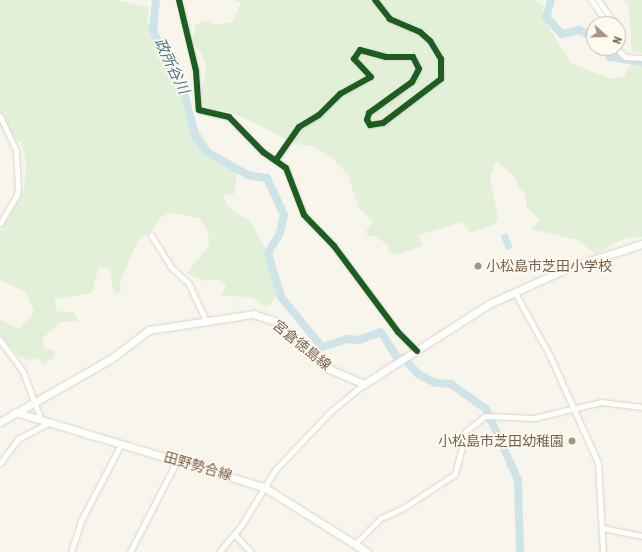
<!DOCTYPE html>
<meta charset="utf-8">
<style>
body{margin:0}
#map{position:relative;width:642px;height:552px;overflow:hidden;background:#f8f5ed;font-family:"Roboto Condensed","Noto Sans JP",sans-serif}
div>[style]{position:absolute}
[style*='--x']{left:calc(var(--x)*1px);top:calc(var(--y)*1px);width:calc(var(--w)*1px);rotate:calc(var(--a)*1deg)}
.green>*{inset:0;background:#e3f0d8}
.water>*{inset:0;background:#cfe4e9;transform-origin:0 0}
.river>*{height:8px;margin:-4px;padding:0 4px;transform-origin:4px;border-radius:4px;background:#cfe4e9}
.roads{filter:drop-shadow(0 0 1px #d7d2cb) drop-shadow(0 0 1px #d7d2cb)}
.minor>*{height:5px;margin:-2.5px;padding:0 2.5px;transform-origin:2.5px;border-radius:2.5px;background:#fefefc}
.secondary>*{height:7px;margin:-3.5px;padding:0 3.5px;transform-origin:3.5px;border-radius:3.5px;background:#fefefc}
.cycleway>*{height:6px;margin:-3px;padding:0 3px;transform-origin:3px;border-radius:3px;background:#1b5e20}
.dots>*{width:11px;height:11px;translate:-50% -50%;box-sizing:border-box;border:2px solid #fffaf0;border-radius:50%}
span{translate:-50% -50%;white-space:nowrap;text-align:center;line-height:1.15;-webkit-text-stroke:3.5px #fffaf0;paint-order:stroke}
.poi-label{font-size:14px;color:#77604c}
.left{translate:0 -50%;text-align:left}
.right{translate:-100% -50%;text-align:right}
.street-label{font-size:14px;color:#77604c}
.water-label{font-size:15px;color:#46788b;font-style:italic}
.north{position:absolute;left:586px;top:16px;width:40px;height:40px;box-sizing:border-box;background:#fffaf0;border:1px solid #c9bcae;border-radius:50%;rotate:110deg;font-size:11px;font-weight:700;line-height:16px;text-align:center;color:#77604c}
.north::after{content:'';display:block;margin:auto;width:14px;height:18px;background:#a49484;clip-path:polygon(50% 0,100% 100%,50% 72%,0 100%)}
</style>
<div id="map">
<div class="green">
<i style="clip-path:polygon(0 0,117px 0,149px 7px,147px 21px,154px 37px,182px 73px,188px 94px,187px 109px,196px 125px,214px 154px,238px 166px,234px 194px,223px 195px,229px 208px,250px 221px,265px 247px,268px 268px,278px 292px,271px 304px,264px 306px,253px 297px,221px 296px,226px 286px,217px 279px,204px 281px,187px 273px,209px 245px,208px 232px,199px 218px,171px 213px,162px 216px,152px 231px,138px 240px,120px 282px,121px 291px,114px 294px,110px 270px,99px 266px,92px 293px,55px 299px,56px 311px,74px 313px,78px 321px,60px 322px,43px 338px,44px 349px,54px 350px,55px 357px,43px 365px,37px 358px,27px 360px,17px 355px,0 335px,0 319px,19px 329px,34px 312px,26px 292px,0 280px,0 232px,24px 188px,26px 162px,21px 143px,0 125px)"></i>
<i style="clip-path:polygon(232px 0,534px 0,543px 5px,544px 20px,571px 63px,611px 79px,624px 76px,630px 66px,642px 64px,642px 237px,625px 238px,596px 254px,577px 240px,531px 229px,540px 220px,527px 208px,525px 193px,519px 188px,515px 177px,496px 161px,490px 178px,498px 218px,495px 224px,470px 233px,462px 222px,419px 235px,423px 246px,395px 255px,388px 252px,389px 246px,375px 236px,368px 237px,366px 231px,373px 221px,359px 209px,348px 175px,330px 156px,313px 146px,294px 144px,255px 123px,227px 111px,211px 110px,204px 105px,201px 94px,206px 67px,201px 52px,192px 42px,196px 25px,205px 20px,214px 25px,232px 22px,241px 3px)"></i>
<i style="clip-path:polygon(621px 0,642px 0,642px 53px,632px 51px,628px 4px)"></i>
</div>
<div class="water">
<i style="left:507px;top:233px;width:16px;height:7px;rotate:68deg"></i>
</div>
<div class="river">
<i style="--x:156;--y:0;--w:29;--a:96"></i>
<i style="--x:153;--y:29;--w:41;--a:68.5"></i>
<i style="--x:168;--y:67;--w:24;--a:54"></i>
<i style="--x:182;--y:86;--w:54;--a:74.9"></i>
<i style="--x:196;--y:138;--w:18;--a:52"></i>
<i style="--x:207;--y:152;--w:47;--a:29.3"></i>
<i style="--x:248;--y:175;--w:19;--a:9"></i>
<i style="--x:267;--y:178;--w:41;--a:65.3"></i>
<i style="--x:284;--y:215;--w:18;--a:103"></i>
<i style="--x:280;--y:233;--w:23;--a:121"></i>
<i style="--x:268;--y:253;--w:46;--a:73.5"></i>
<i style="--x:281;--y:297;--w:65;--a:50.6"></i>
<i style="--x:322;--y:347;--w:26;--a:-18"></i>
<i style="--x:347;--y:339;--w:12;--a:5"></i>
<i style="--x:359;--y:340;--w:23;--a:-20"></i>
<i style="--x:381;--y:332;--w:32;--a:58"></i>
<i style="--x:398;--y:359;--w:4;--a:-14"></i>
<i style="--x:551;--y:0;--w:18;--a:106"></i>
<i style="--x:546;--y:17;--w:23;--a:47"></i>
<i style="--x:562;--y:34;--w:17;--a:-13"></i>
<i style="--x:579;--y:30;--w:17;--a:25"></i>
<i style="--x:605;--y:48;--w:10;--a:61"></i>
<i style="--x:610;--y:57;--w:32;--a:9"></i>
<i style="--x:407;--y:362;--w:16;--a:47"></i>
<i style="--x:418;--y:374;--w:20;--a:27"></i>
<i style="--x:436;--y:383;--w:15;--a:4"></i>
<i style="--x:451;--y:384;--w:43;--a:35.5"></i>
<i style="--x:486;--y:409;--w:78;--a:65.7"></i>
<i style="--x:518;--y:480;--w:72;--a:88.4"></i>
</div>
<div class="roads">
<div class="minor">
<i style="--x:179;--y:0;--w:73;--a:76.5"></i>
<i style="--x:196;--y:71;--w:39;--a:86"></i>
<i style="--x:199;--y:110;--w:31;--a:13"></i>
<i style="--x:229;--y:117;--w:49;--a:45.8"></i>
<i style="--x:263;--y:152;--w:28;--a:35"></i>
<i style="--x:286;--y:168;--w:50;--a:69"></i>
<i style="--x:304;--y:215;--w:43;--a:45.9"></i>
<i style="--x:334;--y:246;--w:107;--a:53.3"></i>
<i style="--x:398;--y:332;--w:27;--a:45"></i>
<i style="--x:591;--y:0;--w:29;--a:55"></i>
<i style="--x:598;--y:0;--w:29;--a:55"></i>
<i style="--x:618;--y:32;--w:12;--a:90"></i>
<i style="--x:616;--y:48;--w:13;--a:45"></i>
<i style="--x:625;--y:57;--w:17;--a:3"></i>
<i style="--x:0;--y:116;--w:38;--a:65"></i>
<i style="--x:16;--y:151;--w:33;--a:87"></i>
<i style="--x:18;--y:184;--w:11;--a:95"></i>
<i style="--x:17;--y:195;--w:33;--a:121"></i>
<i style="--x:276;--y:160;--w:40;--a:-55.1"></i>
<i style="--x:299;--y:127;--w:23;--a:-31"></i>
<i style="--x:319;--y:115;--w:30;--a:-45"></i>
<i style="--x:340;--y:94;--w:35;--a:-29"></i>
<i style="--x:371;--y:77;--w:25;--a:-133"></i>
<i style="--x:354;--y:59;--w:11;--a:-56"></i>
<i style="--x:360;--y:50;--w:27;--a:15"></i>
<i style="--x:386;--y:57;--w:27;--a:0"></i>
<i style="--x:413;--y:57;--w:13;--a:63"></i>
<i style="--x:419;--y:69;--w:15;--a:118"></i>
<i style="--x:412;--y:82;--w:53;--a:144.2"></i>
<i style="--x:369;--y:113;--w:7;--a:106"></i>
<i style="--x:367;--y:120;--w:6;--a:59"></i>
<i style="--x:370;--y:125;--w:13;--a:-9"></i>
<i style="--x:383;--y:123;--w:73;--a:-37.2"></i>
<i style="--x:441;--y:79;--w:20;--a:-90"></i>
<i style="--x:441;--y:59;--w:21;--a:-121"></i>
<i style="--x:430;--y:41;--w:13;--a:-138"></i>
<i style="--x:420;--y:32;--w:33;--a:-157"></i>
<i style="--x:390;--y:19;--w:24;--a:-128"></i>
<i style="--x:151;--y:235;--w:36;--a:58"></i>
<i style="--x:170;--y:266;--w:26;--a:43"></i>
<i style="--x:189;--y:284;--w:41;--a:65.3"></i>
<i style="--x:515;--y:293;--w:72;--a:60.9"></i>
<i style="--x:550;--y:356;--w:117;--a:65.8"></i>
<i style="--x:598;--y:463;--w:89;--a:86.8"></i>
<i style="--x:0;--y:340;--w:39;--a:54"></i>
<i style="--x:23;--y:372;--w:51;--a:69.4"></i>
<i style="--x:0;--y:463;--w:30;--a:-53"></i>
<i style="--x:18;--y:439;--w:34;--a:-28"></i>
<i style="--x:602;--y:528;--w:41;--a:11.3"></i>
<i style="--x:235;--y:535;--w:23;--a:47"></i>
<i style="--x:355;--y:544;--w:37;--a:-45"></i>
<i style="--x:381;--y:518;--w:24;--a:-24"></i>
<i style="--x:403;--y:508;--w:62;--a:-33.2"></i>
<i style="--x:455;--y:474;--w:44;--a:-75.7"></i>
<i style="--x:466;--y:431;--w:24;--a:-38"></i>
<i style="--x:485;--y:416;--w:49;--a:2.3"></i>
<i style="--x:534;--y:418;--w:69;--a:-13.4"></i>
<i style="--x:601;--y:402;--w:41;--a:7"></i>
<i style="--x:71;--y:552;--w:35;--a:-72"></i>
<i style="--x:82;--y:519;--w:85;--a:-62.5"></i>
<i style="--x:130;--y:552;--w:103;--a:-62.9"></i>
<i style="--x:219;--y:552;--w:34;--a:-50"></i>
<i style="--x:241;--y:526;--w:66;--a:-58.7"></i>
<i style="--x:275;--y:470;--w:80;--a:-46.5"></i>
<i style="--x:330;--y:412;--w:44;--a:-39.5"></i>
</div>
<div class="secondary">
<i style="--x:15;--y:412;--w:260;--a:16.8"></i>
<i style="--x:264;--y:487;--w:122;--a:32.3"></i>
<i style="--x:0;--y:422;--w:129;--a:-29.7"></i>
<i style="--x:112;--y:358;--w:46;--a:-37.1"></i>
<i style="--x:149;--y:330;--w:105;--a:-8.7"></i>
<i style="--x:253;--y:314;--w:23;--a:18"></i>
<i style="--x:275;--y:321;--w:72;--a:41.6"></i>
<i style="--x:329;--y:369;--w:38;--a:23"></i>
<i style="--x:364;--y:384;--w:148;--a:-32.6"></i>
<i style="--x:489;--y:304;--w:87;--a:-24.5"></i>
<i style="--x:568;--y:268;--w:78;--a:-18"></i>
</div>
</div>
<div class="cycleway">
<i style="--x:179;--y:0;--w:73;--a:76.5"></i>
<i style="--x:196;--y:71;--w:39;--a:86"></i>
<i style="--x:199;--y:110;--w:31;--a:13"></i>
<i style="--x:229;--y:117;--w:49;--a:45.8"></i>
<i style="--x:263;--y:152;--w:28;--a:35"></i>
<i style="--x:286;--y:168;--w:50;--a:69"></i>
<i style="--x:304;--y:215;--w:43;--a:45.9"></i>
<i style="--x:334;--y:246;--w:107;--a:53.3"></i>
<i style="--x:398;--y:332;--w:27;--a:45"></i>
<i style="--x:276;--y:160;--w:40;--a:-55.1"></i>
<i style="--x:299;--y:127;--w:23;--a:-31"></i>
<i style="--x:319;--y:115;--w:30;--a:-45"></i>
<i style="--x:340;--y:94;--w:35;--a:-29"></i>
<i style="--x:371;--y:77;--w:25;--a:-133"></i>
<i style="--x:354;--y:59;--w:11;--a:-56"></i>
<i style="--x:360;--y:50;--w:27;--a:15"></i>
<i style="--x:386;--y:57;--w:27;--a:0"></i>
<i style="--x:413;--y:57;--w:13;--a:63"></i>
<i style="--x:419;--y:69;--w:15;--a:118"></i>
<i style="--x:412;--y:82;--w:53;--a:144.2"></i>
<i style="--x:369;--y:113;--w:7;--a:106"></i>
<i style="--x:367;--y:120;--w:6;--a:59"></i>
<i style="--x:370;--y:125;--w:13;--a:-9"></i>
<i style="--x:383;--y:123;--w:73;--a:-37.2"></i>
<i style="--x:441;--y:79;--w:20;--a:-90"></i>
<i style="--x:441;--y:59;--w:21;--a:-121"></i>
<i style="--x:430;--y:41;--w:13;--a:-138"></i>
<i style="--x:420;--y:32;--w:33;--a:-157"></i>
<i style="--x:390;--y:19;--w:24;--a:-128"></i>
</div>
<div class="dots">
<i style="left:478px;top:266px;background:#a49484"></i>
<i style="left:572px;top:441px;background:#a49484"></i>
</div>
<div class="poi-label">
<span class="left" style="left:486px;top:266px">小松島市芝田小学校</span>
<span class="right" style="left:564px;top:441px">小松島市芝田幼稚園</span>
</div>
<div class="street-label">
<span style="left:302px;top:345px;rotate:39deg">宮倉徳島線</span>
<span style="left:198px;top:466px;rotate:16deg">田野勢合線</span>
</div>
<div class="water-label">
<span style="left:171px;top:66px;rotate:64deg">政所谷川</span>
</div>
<div class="north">N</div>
</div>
